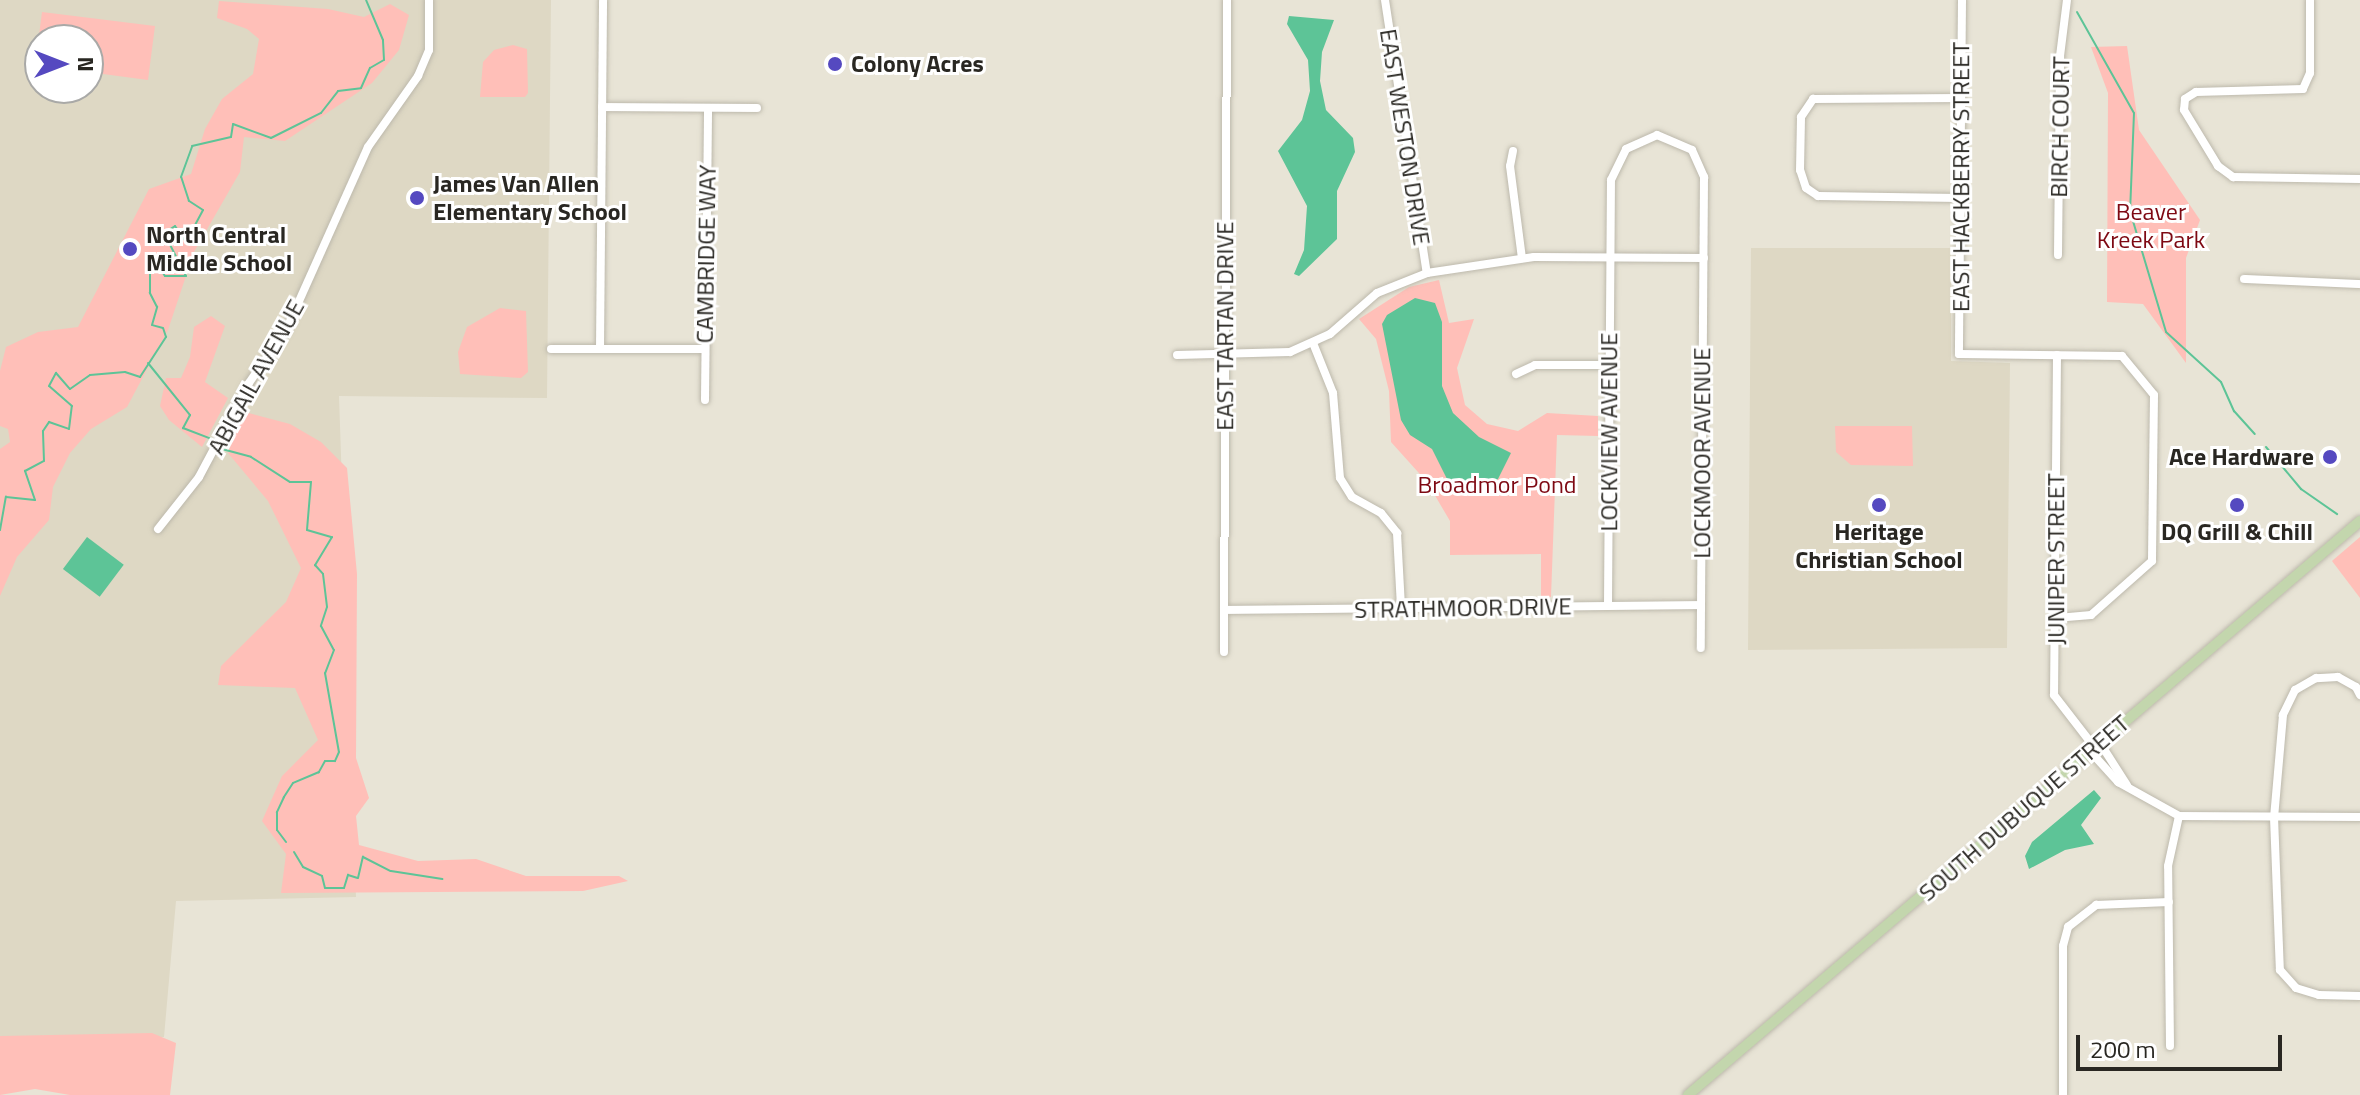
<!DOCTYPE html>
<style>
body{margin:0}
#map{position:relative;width:2360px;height:1095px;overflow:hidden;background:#e8e4d6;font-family:"Titillium Web",sans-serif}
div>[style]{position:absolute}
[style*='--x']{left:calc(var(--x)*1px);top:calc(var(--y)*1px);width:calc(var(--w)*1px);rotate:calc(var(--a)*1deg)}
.built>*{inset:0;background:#ded8c4}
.green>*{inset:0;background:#ffbfb8}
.water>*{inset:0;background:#5dc497;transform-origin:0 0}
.stream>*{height:2px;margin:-1px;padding:0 1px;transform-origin:1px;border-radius:1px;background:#5dc497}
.roads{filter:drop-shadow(0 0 2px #bdb9ac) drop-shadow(0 0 2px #bdb9ac)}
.minor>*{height:8px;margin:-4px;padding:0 4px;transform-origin:4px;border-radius:4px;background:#fff}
.major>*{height:10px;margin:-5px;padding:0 5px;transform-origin:5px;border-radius:5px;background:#c3d6ad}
.dots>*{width:22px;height:22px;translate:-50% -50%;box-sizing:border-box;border:4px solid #fff;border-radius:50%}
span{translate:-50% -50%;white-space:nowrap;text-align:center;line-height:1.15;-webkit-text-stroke:6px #fff;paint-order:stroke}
.poi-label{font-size:24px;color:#292722;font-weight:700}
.left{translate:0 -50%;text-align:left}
.right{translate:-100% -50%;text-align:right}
.street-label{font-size:24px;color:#292722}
.park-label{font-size:24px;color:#7e0913}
.north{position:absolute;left:24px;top:24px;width:80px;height:80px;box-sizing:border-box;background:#fff;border:2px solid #a9a9a7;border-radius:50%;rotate:90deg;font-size:22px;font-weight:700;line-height:32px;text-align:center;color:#292722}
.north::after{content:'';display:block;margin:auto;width:28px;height:36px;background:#5549c0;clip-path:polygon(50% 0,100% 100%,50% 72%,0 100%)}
.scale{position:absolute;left:2076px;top:1035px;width:206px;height:36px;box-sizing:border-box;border:4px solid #292722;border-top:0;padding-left:10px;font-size:24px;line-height:28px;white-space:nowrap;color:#292722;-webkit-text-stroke:6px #fff;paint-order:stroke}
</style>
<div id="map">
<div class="built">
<i style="clip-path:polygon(evenodd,0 0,551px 0,547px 398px,339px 396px,356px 897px,176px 901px,164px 1037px,0 1041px,0 0,40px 40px,88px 40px,88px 88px,40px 88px,40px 40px)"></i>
<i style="clip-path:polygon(1751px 248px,1951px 248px,1951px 361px,2010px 363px,2007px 648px,1748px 650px)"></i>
</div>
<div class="green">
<i style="clip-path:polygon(219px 1px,328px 9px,364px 17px,390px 4px,409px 15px,399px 50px,372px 83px,285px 141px,244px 137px,240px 172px,194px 252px,168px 330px,127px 407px,91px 429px,70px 453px,53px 487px,49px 520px,17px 557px,0 596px,0 449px,10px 442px,8px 429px,0 426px,0 371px,6px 347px,38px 332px,78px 327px,149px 189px,191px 174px,205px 129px,222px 99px,253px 74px,259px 39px,247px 29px,217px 18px)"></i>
<i style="clip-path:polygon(42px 12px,155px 26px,148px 80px,88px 72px,88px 40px,40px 40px,40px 66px,35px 66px)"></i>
<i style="clip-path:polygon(513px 45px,527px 49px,528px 93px,525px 97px,480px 97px,483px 62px,494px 50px)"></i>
<i style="clip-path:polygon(2127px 46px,2139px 130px,2200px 220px,2186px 258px,2186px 363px,2143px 304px,2107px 302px,2108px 93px,2091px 47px)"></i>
<i style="clip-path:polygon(1439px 280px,1449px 323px,1474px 319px,1457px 368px,1465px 405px,1487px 424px,1518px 431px,1547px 413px,1598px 416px,1598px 436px,1557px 435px,1551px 597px,1541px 598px,1541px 554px,1450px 555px,1450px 521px,1427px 482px,1391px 442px,1389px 391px,1376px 339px,1359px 319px,1409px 287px)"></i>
<i style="clip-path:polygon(500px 308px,526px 311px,528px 372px,521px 378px,460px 374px,458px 352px,467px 327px)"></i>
<i style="clip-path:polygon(211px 316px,225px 326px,205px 382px,228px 398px,202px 447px,169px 420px,160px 406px,166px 378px,181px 378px,190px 357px,194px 327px)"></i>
<i style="clip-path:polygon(241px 411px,290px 424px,321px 442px,347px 468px,357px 574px,356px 758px,369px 798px,356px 816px,359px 845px,418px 861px,476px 859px,526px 876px,619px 876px,628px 881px,583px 891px,281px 893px,286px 854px,262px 821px,282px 776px,318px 740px,295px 688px,218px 685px,221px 666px,286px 602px,301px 568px,268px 501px,228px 453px)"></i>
<i style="clip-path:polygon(1835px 426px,1912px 426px,1913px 466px,1851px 465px,1836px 452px)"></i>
<i style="clip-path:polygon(2360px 537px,2360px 598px,2332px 561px)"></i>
<i style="clip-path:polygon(152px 1033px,176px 1043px,170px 1095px,70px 1095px,35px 1089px,0 1095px,0 1036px)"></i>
</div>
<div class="water">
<i style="clip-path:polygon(1289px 16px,1334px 20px,1322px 52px,1320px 81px,1326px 110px,1353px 138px,1355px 152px,1337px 191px,1337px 239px,1299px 276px,1294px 274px,1304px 250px,1307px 206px,1278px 151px,1302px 120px,1310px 91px,1308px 60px,1287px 24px)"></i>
<i style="clip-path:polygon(1415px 298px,1435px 303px,1442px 322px,1442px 386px,1453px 413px,1479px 437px,1511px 453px,1498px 479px,1479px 491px,1454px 493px,1432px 449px,1410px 435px,1401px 420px,1382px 324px,1387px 315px)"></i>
<i style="left:87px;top:537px;width:46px;height:40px;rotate:37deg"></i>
<i style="clip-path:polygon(2094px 790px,2101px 798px,2081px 825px,2094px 844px,2065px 850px,2029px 869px,2025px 856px,2032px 842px)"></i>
</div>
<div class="stream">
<i style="--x:2077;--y:12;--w:116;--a:60.6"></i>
<i style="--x:2134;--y:113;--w:98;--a:92.3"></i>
<i style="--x:2130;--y:211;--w:126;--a:73.4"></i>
<i style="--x:2166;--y:332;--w:74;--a:42.3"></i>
<i style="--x:2221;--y:382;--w:32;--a:66"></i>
<i style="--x:2234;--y:411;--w:31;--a:48"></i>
<i style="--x:148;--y:363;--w:67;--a:51.1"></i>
<i style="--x:190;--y:415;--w:15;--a:118"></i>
<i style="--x:183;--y:428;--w:31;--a:21"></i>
<i style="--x:2266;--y:447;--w:55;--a:50.2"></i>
<i style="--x:2301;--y:489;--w:44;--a:34.8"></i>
<i style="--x:222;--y:449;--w:30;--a:15"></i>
<i style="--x:251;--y:457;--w:46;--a:32.7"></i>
<i style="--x:290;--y:482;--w:21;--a:0"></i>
<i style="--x:311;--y:482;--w:48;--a:94.8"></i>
<i style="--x:307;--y:530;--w:26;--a:16"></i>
<i style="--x:332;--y:537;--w:33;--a:121"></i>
<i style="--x:315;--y:565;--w:12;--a:48"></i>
<i style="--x:323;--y:574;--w:33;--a:83"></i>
<i style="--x:327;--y:607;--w:20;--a:108"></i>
<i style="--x:321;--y:626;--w:27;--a:62"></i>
<i style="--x:334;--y:650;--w:25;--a:111"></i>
<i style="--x:325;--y:673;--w:80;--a:80"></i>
<i style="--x:339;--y:752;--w:10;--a:114"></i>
<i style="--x:335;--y:761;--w:10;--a:180"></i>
<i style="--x:325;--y:761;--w:13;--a:119"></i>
<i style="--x:319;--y:772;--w:28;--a:157"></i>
<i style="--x:293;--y:783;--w:17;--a:123"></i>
<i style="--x:284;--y:797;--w:17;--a:115"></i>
<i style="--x:277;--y:812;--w:18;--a:90"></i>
<i style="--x:277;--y:830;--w:15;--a:53"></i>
<i style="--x:0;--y:530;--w:34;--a:-80"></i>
<i style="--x:6;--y:497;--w:29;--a:6"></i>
<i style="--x:35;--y:500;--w:31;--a:-109"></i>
<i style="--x:25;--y:471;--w:21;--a:-28"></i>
<i style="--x:44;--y:461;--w:30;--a:-92"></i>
<i style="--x:43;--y:431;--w:11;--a:-56"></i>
<i style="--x:49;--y:422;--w:21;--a:19"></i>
<i style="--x:69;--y:429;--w:23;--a:-83"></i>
<i style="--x:72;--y:406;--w:30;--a:-139"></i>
<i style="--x:49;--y:386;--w:15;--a:-62"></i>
<i style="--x:56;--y:373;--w:21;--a:49"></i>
<i style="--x:70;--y:389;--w:24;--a:-35"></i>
<i style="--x:90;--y:375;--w:35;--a:-5"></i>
<i style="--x:125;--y:372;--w:16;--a:18"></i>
<i style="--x:140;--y:377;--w:48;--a:-57"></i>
<i style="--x:166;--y:337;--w:9;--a:-108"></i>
<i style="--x:163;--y:328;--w:11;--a:-165"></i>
<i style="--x:152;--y:325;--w:19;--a:-74"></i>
<i style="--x:157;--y:307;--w:16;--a:-117"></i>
<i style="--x:150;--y:293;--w:27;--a:-90"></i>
<i style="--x:150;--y:266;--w:8;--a:-7"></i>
<i style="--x:158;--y:265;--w:13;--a:58"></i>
<i style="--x:165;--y:276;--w:21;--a:0"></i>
<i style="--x:186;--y:276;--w:48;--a:-117.1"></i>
<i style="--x:164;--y:233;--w:13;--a:-32"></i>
<i style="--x:175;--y:226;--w:19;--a:55"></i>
<i style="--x:186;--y:242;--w:36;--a:-62"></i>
<i style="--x:203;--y:210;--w:17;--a:-147"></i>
<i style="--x:189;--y:201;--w:25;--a:-108"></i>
<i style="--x:181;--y:177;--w:33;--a:-70"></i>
<i style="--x:192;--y:146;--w:40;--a:-13"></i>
<i style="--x:231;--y:137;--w:13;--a:-81"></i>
<i style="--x:233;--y:124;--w:40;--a:20.2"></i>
<i style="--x:271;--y:138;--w:56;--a:-26.6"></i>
<i style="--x:321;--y:113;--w:28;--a:-52"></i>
<i style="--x:338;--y:91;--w:23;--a:-7"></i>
<i style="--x:361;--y:88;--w:22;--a:-66"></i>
<i style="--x:370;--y:68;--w:16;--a:-30"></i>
<i style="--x:384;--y:60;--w:20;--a:-93"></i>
<i style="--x:383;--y:40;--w:43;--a:-113"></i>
<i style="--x:294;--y:852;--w:17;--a:59"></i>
<i style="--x:303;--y:867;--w:21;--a:25"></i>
<i style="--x:322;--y:876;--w:12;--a:76"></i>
<i style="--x:325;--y:888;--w:19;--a:0"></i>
<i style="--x:344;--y:888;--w:14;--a:-73"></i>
<i style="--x:348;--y:875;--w:10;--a:17"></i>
<i style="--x:358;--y:878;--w:22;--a:-77"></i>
<i style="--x:363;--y:857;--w:31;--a:27"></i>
<i style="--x:391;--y:871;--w:52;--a:8.9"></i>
</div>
<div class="roads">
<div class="minor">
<i style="--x:1385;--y:0;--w:276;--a:81.3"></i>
<i style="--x:1962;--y:0;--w:354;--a:90.5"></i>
<i style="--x:1959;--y:354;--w:163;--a:0.7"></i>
<i style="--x:2122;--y:356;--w:50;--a:50.6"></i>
<i style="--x:2154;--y:395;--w:166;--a:90.7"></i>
<i style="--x:2152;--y:561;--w:81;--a:138.5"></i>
<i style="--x:2091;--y:615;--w:36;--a:175"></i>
<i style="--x:2310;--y:0;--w:73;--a:90"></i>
<i style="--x:2310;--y:73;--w:17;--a:114"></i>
<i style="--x:2303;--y:89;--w:107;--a:178.4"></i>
<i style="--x:2196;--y:92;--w:13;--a:148"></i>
<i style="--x:2185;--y:99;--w:11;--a:95"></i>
<i style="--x:2184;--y:110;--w:66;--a:58.7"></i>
<i style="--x:2218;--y:166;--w:19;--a:36"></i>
<i style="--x:2233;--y:177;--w:127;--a:0.9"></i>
<i style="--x:602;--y:107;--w:155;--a:0.4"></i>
<i style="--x:1513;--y:151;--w:15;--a:101"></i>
<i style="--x:1510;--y:166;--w:93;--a:82.6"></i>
<i style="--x:1960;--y:198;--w:142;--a:-179.2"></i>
<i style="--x:1818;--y:196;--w:14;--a:-146"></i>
<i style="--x:1806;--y:188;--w:19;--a:-108"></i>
<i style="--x:1800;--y:170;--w:53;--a:-88.9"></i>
<i style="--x:1801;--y:117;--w:22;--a:-56"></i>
<i style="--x:1813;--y:99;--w:148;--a:-0.4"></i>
<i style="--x:2058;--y:255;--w:199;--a:-89.4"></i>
<i style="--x:2060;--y:56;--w:56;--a:-82.9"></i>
<i style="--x:2244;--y:279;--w:116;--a:2.5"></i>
<i style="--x:1313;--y:343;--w:54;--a:68.2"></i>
<i style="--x:1333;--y:393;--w:85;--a:85.3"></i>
<i style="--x:1340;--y:478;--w:22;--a:58"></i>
<i style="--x:1352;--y:497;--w:33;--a:29"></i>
<i style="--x:1381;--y:513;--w:26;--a:51"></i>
<i style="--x:1397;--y:533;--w:75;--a:86.9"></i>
<i style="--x:551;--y:349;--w:154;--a:0"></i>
<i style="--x:600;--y:349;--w:349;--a:-89.5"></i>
<i style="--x:1177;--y:355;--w:113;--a:-1.5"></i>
<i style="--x:1290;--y:352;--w:44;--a:-24.2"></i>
<i style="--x:1330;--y:334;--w:62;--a:-41.1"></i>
<i style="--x:1377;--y:293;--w:54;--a:-21.8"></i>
<i style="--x:1427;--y:273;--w:108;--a:-8.5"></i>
<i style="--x:1534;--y:257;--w:170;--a:0.3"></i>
<i style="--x:2057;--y:355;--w:340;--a:90.5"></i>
<i style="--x:2054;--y:695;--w:67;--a:52.3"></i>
<i style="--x:1516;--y:374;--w:21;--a:-25"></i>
<i style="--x:1535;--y:365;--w:74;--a:0"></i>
<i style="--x:705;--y:400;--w:292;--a:-89.4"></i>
<i style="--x:158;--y:529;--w:66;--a:-51.7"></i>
<i style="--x:199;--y:477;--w:106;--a:-62"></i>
<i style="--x:249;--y:383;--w:67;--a:-55.4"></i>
<i style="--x:287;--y:328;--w:198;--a:-65.9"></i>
<i style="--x:368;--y:147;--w:87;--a:-54.8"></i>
<i style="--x:418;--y:76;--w:28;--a:-67"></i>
<i style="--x:429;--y:50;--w:50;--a:-90"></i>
<i style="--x:1608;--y:606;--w:426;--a:-89.6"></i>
<i style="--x:1611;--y:180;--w:34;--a:-64"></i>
<i style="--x:1626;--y:149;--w:34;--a:-24"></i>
<i style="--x:1657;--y:135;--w:38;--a:23"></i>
<i style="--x:1692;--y:150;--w:30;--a:66"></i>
<i style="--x:1704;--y:177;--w:471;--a:90.4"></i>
<i style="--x:1224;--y:610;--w:477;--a:-0.6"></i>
<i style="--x:1224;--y:652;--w:652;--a:-89.74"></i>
<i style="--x:2360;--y:695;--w:9;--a:-117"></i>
<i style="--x:2356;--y:687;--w:21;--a:-151"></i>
<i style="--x:2338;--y:677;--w:22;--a:177"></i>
<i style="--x:2316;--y:678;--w:24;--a:150"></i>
<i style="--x:2295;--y:690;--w:28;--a:116"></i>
<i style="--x:2283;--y:715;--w:102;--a:95"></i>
<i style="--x:2274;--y:817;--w:153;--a:87.8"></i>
<i style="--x:2280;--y:970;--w:24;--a:48"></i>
<i style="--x:2296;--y:988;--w:24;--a:17"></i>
<i style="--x:2319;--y:995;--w:41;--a:1.4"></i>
<i style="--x:2100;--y:743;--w:50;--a:57.3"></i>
<i style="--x:2090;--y:751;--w:42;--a:47.9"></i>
<i style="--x:2118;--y:782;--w:70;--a:29.1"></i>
<i style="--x:2179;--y:816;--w:181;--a:0.3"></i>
<i style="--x:2170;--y:1046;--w:180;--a:-90.6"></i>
<i style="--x:2168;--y:866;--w:51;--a:-77.6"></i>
<i style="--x:2063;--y:1095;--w:149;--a:-90"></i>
<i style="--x:2063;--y:946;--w:20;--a:-75"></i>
<i style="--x:2068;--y:927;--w:36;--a:-38"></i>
<i style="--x:2096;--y:905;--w:73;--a:-2.4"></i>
</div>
<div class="major">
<i style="--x:1688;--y:1095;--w:884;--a:-40.5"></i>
</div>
</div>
<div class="dots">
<i style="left:835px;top:64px;background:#5549c0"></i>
<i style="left:417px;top:198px;background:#5549c0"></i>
<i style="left:130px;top:249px;background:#5549c0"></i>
<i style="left:2330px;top:457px;background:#5549c0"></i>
<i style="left:1879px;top:505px;background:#5549c0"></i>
<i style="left:2237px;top:505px;background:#5549c0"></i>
</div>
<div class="poi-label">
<span class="left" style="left:851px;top:64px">Colony Acres</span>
<span class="left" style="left:433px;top:198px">James Van Allen<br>Elementary School</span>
<span class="left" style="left:146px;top:249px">North Central<br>Middle School</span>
<span class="right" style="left:2314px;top:457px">Ace Hardware</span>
<span style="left:1879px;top:546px">Heritage<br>Christian School</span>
<span style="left:2237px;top:532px">DQ Grill &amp; Chill</span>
</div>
<div class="street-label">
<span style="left:2060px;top:127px;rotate:-89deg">BIRCH COURT</span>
<span style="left:1405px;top:137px;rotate:81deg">EAST WESTON DRIVE</span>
<span style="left:1961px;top:177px;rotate:-90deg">EAST HACKBERRY STREET</span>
<span style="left:706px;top:254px;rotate:-89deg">CAMBRIDGE WAY</span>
<span style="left:1225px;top:326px;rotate:-90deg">EAST TARTAN DRIVE</span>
<span style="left:256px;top:377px;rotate:-61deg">ABIGAIL AVENUE</span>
<span style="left:1609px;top:432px;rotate:-90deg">LOCKVIEW AVENUE</span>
<span style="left:1702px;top:453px;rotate:-90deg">LOCKMOOR AVENUE</span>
<span style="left:2056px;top:559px;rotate:-90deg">JUNIPER STREET</span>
<span style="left:1463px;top:608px;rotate:-1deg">STRATHMOOR DRIVE</span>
<span style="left:2024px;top:808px;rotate:-41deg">SOUTH DUBUQUE STREET</span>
</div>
<div class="park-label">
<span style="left:2151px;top:226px">Beaver<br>Kreek Park</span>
<span style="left:1497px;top:485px">Broadmor Pond</span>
</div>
<div class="north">N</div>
<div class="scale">200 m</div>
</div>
